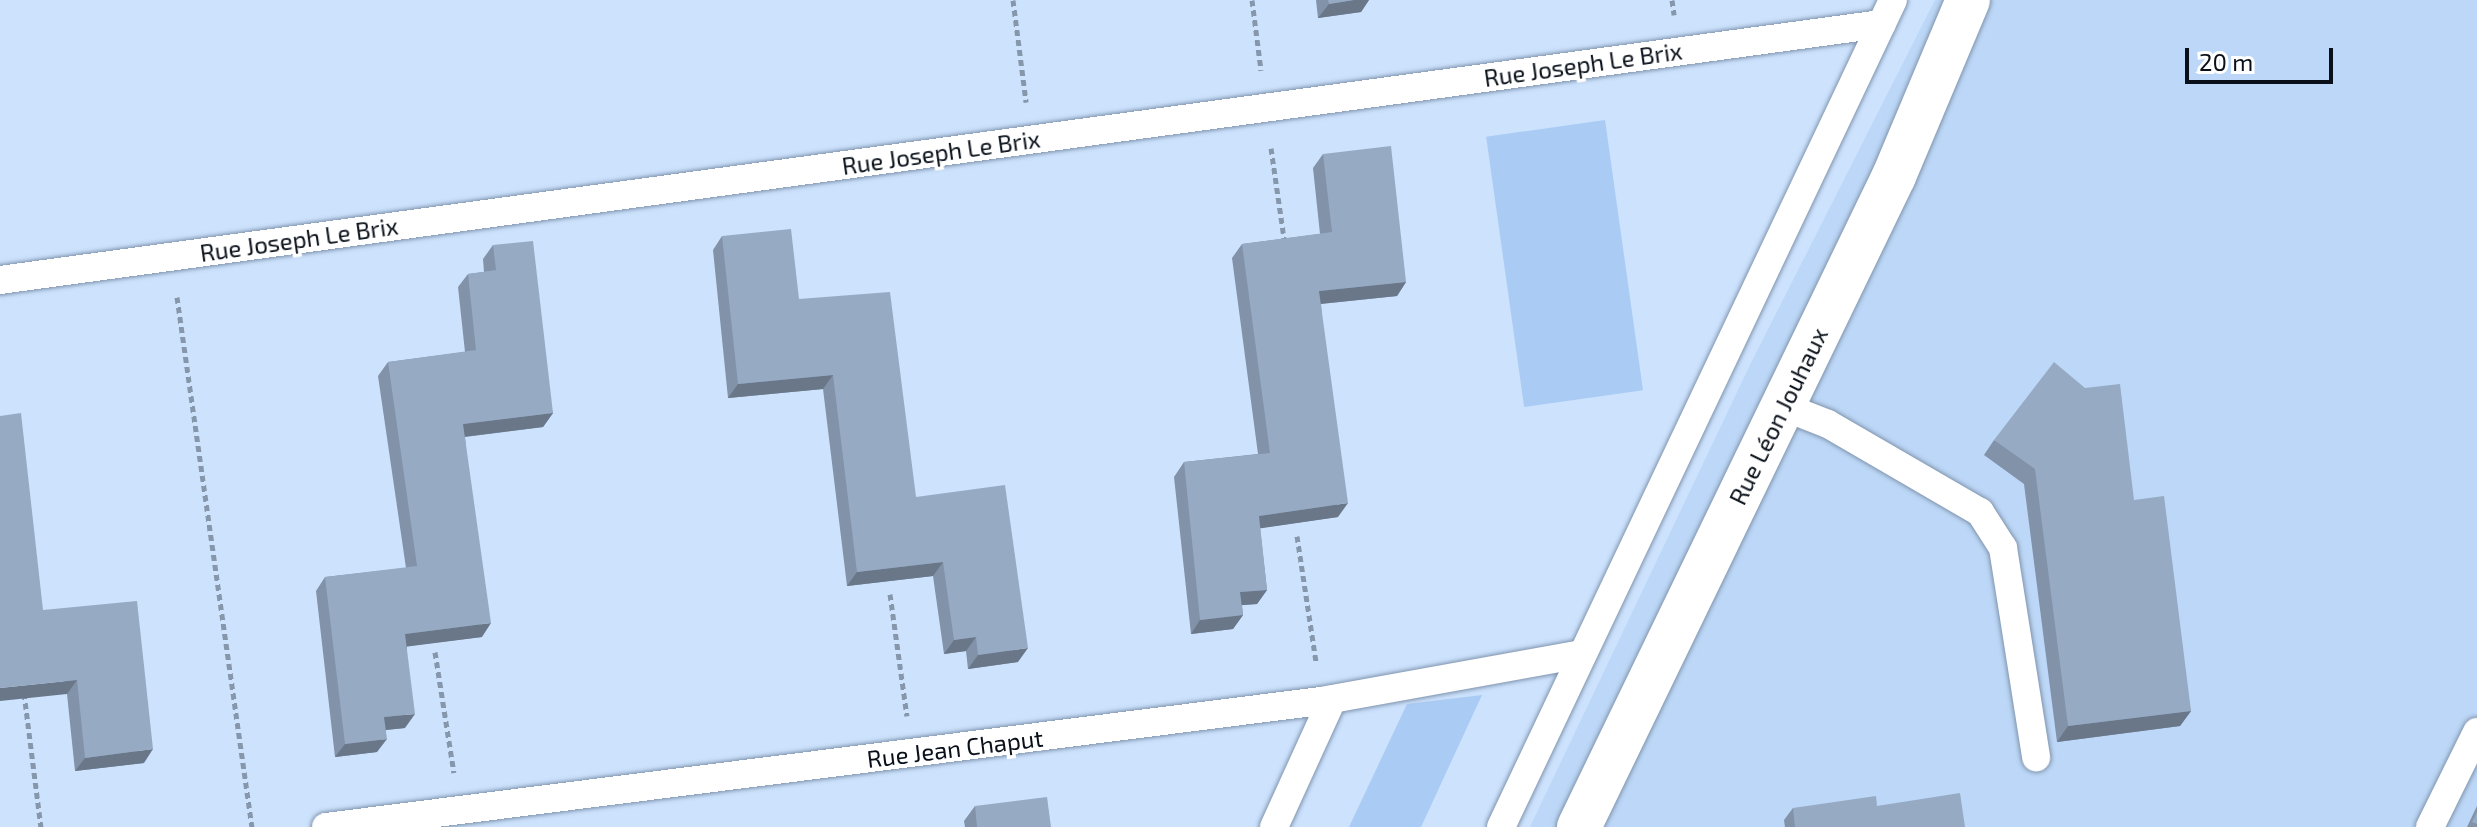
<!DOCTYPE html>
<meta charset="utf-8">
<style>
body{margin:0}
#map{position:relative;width:2477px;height:827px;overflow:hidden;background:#cce2fd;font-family:"Exo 2",sans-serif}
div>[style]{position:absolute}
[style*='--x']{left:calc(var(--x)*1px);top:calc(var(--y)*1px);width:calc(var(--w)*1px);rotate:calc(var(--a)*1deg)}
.built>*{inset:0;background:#bcd7f7}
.green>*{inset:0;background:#aacbf4;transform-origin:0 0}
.path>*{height:5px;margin-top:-2.5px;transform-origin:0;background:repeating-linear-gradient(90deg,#8697ac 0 6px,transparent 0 10px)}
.roads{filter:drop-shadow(0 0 2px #8094ad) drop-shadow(0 0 2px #8094ad)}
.lane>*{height:28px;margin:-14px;padding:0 14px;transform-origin:14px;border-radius:14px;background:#fff}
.secondary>*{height:44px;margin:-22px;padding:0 22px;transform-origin:22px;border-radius:22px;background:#fff}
.wall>*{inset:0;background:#8192a9}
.shaded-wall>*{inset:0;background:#697789}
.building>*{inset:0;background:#96aac4}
span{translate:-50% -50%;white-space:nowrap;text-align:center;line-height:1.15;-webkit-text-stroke:7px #fff;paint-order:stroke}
.street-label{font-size:24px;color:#091019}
.scale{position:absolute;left:2185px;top:48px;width:148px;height:36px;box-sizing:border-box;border:4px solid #091019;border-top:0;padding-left:10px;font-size:24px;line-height:28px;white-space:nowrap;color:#091019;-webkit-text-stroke:6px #fff;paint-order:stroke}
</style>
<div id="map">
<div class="built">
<i style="clip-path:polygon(1935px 0,2477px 0,2477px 827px,1530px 827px,1751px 363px)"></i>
</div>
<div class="green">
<i style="left:1605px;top:120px;width:273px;height:120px;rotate:82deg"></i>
<i style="clip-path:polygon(1482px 695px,1421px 827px,1349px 827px,1407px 704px)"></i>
</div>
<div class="path">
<i style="--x:1013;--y:0;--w:103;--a:82.7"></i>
<i style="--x:1252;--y:0;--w:71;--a:82.7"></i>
<i style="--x:1672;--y:0;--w:15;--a:82"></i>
<i style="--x:1271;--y:148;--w:98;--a:81.8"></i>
<i style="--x:177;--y:297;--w:535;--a:81.95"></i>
<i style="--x:1297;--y:536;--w:127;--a:81.4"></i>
<i style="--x:890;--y:594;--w:123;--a:82.1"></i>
<i style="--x:435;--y:652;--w:122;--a:81.1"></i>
<i style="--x:24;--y:693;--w:135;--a:82.8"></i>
</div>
<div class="roads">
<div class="lane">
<i style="--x:0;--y:280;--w:1899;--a:-7.75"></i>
<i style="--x:1782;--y:406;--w:49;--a:21.4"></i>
<i style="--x:1828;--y:424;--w:176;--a:30.1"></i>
<i style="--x:1980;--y:512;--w:43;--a:57.4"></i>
<i style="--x:2003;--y:548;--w:212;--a:81"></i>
<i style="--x:326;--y:827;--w:1003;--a:-7.22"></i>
<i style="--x:1321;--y:701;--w:265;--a:-10.2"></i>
<i style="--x:1274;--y:827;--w:140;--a:-65.5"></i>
<i style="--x:1501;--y:827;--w:915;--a:-64.64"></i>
<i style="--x:2430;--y:827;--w:106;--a:-63.7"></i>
</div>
<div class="secondary">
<i style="--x:1579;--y:827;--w:723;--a:-64.18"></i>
<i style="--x:1894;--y:176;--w:191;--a:-67.2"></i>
</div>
</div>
<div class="wall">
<i style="clip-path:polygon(1316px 0,1369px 0,1361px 12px,1318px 18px)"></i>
<i style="clip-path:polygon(1323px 154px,1406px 282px,1397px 296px,1321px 304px,1338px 517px,1260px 528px,1267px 590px,1257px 604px,1242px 605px,1243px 615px,1233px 629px,1191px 634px,1174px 477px,1184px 462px,1258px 454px,1232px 258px,1242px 244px,1320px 234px,1313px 168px)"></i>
<i style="clip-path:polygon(722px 236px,799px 299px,916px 497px,1018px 662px,968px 669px,966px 651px,944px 654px,933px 576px,847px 586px,823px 389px,728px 398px,713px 250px)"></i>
<i style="clip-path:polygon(493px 245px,553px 413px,543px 427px,465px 437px,482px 637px,407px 646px,405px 728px,386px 730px,377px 752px,335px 757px,316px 591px,325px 577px,406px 568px,378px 376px,388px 362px,465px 352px,458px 287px,468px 274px,484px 272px,483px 259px)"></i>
<i style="clip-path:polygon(1994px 440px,2134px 500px,2191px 711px,2180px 726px,2057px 742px,2024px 484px,1984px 455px)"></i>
<i style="clip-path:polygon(43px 610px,144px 763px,75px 771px,67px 694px)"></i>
<i style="clip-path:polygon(975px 806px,1051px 827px,965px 827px,964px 821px)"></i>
<i style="clip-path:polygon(1877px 806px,1965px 827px,1785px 827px,1784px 820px,1793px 808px)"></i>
<i style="clip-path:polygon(2477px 806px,2477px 827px,2467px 827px)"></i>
</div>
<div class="shaded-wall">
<i style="clip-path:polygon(1354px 0,1369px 0,1361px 12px,1318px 18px,1329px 4px)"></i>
<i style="clip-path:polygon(1406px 282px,1397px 296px,1309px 305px,1319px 291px)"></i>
<i style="clip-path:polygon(833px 375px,823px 389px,728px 398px,738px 384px)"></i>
<i style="clip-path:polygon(553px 413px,543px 427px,454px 438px,463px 424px)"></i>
<i style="clip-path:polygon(1348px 503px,1338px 517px,1249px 530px,1259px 516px)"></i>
<i style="clip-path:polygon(943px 562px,933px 576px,847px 586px,857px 572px)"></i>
<i style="clip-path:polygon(1267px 590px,1257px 604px,1231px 606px,1240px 592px)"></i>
<i style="clip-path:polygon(1243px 615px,1233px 629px,1191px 634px,1200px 620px)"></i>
<i style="clip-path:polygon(491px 623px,482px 637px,396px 648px,405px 634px)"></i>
<i style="clip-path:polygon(976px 637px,966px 651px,944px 654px,954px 640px)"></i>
<i style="clip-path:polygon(1028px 648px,1018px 662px,968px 669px,978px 655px)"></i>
<i style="clip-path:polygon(77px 680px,67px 694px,0 701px,0 688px)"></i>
<i style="clip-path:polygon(2191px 711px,2180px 726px,2057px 742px,2068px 726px)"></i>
<i style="clip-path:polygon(415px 714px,405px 728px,375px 731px,384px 717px)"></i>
<i style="clip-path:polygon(387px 739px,377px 752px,335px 757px,345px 744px)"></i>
<i style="clip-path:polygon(153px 749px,144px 763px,75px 771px,85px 758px)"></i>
</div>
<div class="building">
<i style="clip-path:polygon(1328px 0,1354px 0,1329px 4px)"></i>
<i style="clip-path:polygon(1391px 146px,1406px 282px,1319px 291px,1348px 503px,1259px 516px,1267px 590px,1240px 592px,1243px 615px,1200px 620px,1184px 462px,1270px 453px,1242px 244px,1332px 232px,1323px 154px)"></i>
<i style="clip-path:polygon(791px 229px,799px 299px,890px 292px,916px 497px,1005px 485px,1028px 648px,978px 655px,976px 637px,954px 640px,943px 562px,857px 572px,833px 375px,738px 384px,722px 236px)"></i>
<i style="clip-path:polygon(533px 241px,553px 413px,463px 424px,491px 623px,405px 634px,415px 714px,384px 717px,387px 739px,345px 744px,325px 577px,417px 566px,388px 362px,476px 350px,468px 274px,496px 270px,493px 245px)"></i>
<i style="clip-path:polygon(2054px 362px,2085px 388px,2120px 384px,2134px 500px,2164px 496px,2191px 711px,2068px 726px,2035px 469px,1994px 440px)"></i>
<i style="clip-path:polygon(21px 413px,43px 610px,137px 601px,153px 749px,85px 758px,77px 680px,0 688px,0 416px)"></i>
<i style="clip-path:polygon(1960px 793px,1965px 827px,1795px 827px,1793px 808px,1876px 796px,1877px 806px)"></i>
<i style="clip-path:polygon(1047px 797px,1051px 827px,977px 827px,975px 806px)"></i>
<i style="clip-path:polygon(2477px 812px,2477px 824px,2472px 822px)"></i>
</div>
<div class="street-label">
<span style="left:1583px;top:64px;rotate:-8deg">Rue Joseph Le Brix</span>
<span style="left:941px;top:152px;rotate:-8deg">Rue Joseph Le Brix</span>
<span style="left:299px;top:239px;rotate:-8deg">Rue Joseph Le Brix</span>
<span style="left:1778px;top:416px;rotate:-64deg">Rue Léon Jouhaux</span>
<span style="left:955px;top:748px;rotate:-7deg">Rue Jean Chaput</span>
</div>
<div class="scale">20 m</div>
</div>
